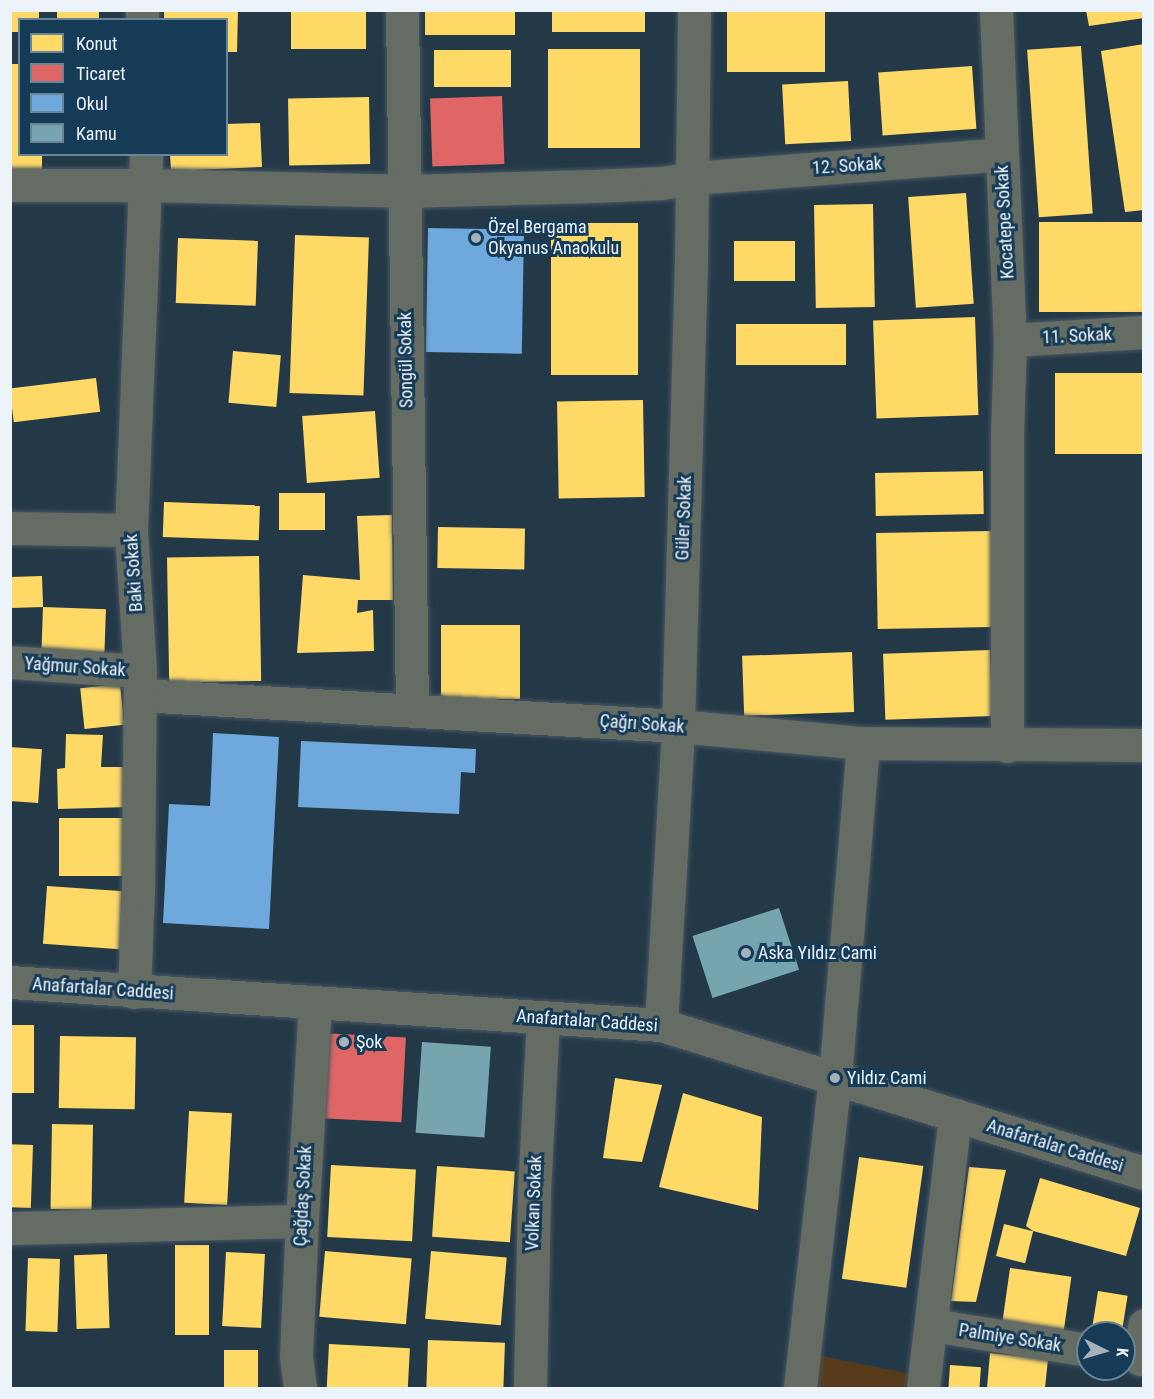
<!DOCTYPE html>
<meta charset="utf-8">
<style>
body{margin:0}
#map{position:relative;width:1154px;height:1399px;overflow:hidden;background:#243948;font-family:"Roboto Condensed",sans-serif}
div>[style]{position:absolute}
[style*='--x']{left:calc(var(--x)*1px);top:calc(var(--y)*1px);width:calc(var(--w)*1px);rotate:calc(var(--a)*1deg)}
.green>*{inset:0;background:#573b1b}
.homes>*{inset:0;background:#ffd966;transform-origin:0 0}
.shops>*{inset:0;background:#e06666;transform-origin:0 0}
.schools>*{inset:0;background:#6fa8dc;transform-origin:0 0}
.public>*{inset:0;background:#76a5af;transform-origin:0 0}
.roads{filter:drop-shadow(0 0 2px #475662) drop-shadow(0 0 2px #475662)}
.minor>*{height:33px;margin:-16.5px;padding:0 16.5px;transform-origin:16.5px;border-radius:16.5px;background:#656c64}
.dots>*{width:16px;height:16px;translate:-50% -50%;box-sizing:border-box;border:3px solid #153b57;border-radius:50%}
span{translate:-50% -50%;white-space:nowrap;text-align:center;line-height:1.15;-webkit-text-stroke:6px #153b57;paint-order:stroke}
.street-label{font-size:18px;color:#ecf3f9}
.poi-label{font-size:18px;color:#ecf3f9}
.left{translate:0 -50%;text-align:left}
.frame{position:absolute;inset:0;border:12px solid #ecf3f9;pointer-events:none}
.legend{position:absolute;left:18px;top:18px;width:210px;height:138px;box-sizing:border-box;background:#153b57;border:2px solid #6b8598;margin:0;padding:8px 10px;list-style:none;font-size:18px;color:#ecf3f9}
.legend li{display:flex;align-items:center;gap:12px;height:30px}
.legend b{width:30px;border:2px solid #6b8598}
.north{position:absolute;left:1076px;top:1321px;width:60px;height:60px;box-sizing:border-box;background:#153b57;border:2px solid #6b8598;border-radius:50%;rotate:95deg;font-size:16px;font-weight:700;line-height:24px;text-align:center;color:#ecf3f9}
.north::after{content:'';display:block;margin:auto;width:21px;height:27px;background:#a6b2bb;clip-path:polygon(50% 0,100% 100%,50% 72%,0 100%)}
</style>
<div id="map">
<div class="green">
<i style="clip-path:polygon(821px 1356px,911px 1374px,908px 1388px,819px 1388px,818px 1364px)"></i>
</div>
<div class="homes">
<i style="clip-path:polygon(10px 10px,39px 10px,39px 20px,20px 20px,20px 32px,10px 32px)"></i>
<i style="left:57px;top:10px;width:42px;height:10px"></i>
<i style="clip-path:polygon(164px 10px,238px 10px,237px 52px,226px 52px,226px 20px,164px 20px)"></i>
<i style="left:291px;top:10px;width:75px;height:39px"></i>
<i style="left:425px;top:10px;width:90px;height:25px"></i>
<i style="left:552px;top:10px;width:93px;height:22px"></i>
<i style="left:727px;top:10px;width:98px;height:62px"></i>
<i style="clip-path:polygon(1086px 10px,1144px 10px,1144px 18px,1089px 26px)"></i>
<i style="clip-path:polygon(1144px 44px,1144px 210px,1125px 212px,1101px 51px)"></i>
<i style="left:1081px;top:46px;width:168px;height:54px;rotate:86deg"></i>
<i style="left:548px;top:49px;width:92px;height:99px"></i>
<i style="left:511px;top:50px;width:37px;height:77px;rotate:90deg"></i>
<i style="clip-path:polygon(10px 64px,20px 64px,20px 154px,42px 154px,42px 174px,10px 174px)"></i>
<i style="left:972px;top:66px;width:63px;height:94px;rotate:86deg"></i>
<i style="left:848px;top:81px;width:60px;height:66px;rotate:87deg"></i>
<i style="left:369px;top:97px;width:67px;height:81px;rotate:89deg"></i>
<i style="clip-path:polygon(260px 123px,262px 167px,171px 171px,170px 154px,226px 154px,226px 124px)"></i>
<i style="left:966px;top:193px;width:111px;height:58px;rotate:86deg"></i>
<i style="left:873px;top:204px;width:103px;height:59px;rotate:89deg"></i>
<i style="left:1144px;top:222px;width:90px;height:105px;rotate:90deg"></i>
<i style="left:638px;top:223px;width:152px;height:87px;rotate:90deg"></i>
<i style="left:295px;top:235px;width:74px;height:158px;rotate:2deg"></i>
<i style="left:178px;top:238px;width:80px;height:65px;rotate:2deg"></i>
<i style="left:734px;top:241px;width:61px;height:40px"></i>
<i style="left:975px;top:317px;width:98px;height:102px;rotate:88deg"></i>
<i style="left:846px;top:324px;width:41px;height:110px;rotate:90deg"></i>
<i style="left:233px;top:351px;width:48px;height:52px;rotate:5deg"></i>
<i style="left:1144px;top:373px;width:81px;height:89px;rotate:90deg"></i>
<i style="left:96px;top:378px;width:34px;height:87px;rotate:83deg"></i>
<i style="left:643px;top:400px;width:97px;height:86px;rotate:89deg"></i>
<i style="left:375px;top:411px;width:67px;height:73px;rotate:86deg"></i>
<i style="left:983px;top:471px;width:43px;height:108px;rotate:89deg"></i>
<i style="left:279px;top:493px;width:46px;height:37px"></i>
<i style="left:164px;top:502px;width:96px;height:35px;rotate:2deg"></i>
<i style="clip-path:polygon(392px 515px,393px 600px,358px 600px,357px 613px,373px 610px,374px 651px,297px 653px,303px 575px,360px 580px,357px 516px)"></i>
<i style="left:438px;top:527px;width:87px;height:41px;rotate:1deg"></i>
<i style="left:991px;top:531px;width:96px;height:115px;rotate:89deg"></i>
<i style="left:259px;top:556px;width:125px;height:92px;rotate:89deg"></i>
<i style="left:42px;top:576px;width:31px;height:32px;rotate:88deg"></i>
<i style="left:43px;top:607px;width:63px;height:43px;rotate:2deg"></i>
<i style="left:441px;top:625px;width:79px;height:74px"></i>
<i style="left:990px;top:650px;width:66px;height:107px;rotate:88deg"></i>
<i style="left:852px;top:652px;width:60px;height:110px;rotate:88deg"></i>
<i style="left:120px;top:684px;width:41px;height:40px;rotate:84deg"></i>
<i style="clip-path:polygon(66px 734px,103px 735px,101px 767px,128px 767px,129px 807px,58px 809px,57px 769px,65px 768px)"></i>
<i style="left:10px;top:747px;width:32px;height:54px;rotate:4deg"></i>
<i style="left:59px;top:818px;width:73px;height:58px"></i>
<i style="left:47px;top:886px;width:77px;height:58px;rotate:4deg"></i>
<i style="left:10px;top:1025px;width:24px;height:68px"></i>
<i style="left:60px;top:1036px;width:76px;height:72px;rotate:1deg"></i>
<i style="clip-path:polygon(615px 1078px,662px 1085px,642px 1162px,603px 1158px)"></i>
<i style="clip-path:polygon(683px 1093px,762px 1117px,758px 1210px,659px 1187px)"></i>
<i style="left:189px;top:1111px;width:43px;height:92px;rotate:3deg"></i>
<i style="left:52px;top:1124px;width:41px;height:85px;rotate:1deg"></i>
<i style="left:33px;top:1145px;width:63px;height:23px;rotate:92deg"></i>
<i style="left:859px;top:1157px;width:65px;height:123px;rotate:8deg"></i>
<i style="left:331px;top:1165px;width:85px;height:72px;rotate:3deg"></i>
<i style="left:437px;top:1166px;width:78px;height:71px;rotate:4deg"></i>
<i style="clip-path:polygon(969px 1167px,1006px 1170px,976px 1302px,951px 1301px)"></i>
<i style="clip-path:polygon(1040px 1178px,1140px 1208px,1126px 1256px,1033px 1231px,1026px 1226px)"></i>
<i style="left:1004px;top:1224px;width:30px;height:33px;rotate:14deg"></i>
<i style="left:175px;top:1245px;width:34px;height:90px"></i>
<i style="left:325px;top:1251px;width:87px;height:66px;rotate:5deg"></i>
<i style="left:431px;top:1251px;width:76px;height:68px;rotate:5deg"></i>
<i style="left:226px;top:1252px;width:39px;height:74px;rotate:3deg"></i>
<i style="left:107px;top:1254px;width:74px;height:33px;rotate:88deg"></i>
<i style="left:28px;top:1258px;width:32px;height:73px;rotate:2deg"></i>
<i style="left:1010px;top:1268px;width:62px;height:55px;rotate:8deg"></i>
<i style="left:1098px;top:1291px;width:30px;height:43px;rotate:9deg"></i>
<i style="left:428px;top:1340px;width:77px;height:48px;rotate:2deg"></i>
<i style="left:329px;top:1344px;width:81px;height:44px;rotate:3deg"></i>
<i style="left:224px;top:1350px;width:34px;height:38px"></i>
<i style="clip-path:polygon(990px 1353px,1048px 1359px,1045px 1388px,987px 1388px)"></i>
<i style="left:950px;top:1365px;width:31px;height:23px;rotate:4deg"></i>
</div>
<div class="shops">
<i style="left:502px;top:96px;width:68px;height:72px;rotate:88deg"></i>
<i style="left:321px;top:1033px;width:85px;height:85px;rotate:3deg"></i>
</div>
<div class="schools">
<i style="left:428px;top:228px;width:96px;height:124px;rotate:1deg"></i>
<i style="clip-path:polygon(213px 733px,279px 737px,269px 929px,163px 923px,169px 804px,210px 806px)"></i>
<i style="clip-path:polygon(301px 741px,476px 749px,475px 773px,461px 772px,459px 814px,298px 807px)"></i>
</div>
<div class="public">
<i style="left:779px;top:908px;width:65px;height:91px;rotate:72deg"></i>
<i style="left:422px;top:1042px;width:69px;height:91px;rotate:4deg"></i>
</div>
<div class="roads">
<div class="minor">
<i style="--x:142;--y:10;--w:10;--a:90"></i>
<i style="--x:402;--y:10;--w:700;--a:89.18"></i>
<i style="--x:996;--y:10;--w:330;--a:87.6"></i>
<i style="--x:1010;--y:340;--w:94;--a:91.8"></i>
<i style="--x:1007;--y:434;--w:312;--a:90"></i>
<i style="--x:10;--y:185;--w:136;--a:0"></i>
<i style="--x:146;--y:185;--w:257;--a:1.3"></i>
<i style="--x:403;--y:191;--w:190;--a:-1.5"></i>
<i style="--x:593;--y:186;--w:69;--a:-2.5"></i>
<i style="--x:662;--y:183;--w:31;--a:-9"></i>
<i style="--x:693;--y:178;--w:310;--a:-4.4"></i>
<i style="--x:1010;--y:340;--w:134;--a:-3.4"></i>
<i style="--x:10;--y:528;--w:121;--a:0.9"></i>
<i style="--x:10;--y:662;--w:130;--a:4"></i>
<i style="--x:140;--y:695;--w:539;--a:3.3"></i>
<i style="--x:678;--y:726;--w:186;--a:5.3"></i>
<i style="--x:863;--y:743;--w:281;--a:0.4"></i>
<i style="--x:10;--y:982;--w:652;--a:3.78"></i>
<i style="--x:661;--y:1025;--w:505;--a:17.04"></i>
<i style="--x:134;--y:992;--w:102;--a:-87.8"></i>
<i style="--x:138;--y:890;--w:219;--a:-89.5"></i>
<i style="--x:140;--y:671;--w:141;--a:-93.7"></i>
<i style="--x:131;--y:530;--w:376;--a:-87.7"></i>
<i style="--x:661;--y:1025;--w:299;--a:-86.7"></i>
<i style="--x:678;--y:726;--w:465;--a:-88.4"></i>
<i style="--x:691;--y:261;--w:251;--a:-89.3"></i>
<i style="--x:10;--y:1228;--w:292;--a:-1.4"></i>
<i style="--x:932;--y:1325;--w:158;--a:9.1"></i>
<i style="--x:1140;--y:1359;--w:34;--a:-83"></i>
<i style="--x:300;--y:1388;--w:32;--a:-97"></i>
<i style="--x:296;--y:1356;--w:135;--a:-87.5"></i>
<i style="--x:302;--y:1221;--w:218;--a:-86.6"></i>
<i style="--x:530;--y:1388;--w:197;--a:-88.8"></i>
<i style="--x:534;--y:1191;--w:174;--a:-87"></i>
<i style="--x:800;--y:1388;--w:312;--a:-83.6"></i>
<i style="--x:835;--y:1078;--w:336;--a:-85.2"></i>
<i style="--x:923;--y:1388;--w:275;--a:-83.3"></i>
</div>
</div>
<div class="dots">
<i style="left:476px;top:238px;background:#a6b2bb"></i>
<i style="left:746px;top:953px;background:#a6b2bb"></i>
<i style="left:344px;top:1042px;background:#a6b2bb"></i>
<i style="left:835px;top:1078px;background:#a6b2bb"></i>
</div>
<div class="street-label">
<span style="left:847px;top:166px;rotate:-4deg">12. Sokak</span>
<span style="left:1005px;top:222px;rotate:-93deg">Kocatepe Sokak</span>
<span style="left:1077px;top:336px;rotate:-3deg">11. Sokak</span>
<span style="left:406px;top:360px;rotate:-91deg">Songül Sokak</span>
<span style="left:684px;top:518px;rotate:-88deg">Güler Sokak</span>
<span style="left:134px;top:573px;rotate:-94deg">Baki Sokak</span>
<span style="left:75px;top:667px;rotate:4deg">Yağmur Sokak</span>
<span style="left:642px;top:724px;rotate:4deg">Çağrı Sokak</span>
<span style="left:103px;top:989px;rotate:4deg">Anafartalar Caddesi</span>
<span style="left:587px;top:1021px;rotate:4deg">Anafartalar Caddesi</span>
<span style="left:1055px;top:1146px;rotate:17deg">Anafartalar Caddesi</span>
<span style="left:303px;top:1196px;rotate:-87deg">Çağdaş Sokak</span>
<span style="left:534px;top:1203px;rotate:-88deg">Volkan Sokak</span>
<span style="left:1010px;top:1338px;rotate:9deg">Palmiye Sokak</span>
</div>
<div class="poi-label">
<span class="left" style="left:488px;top:238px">Özel Bergama<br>Okyanus Anaokulu</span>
<span class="left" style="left:758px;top:953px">Aska Yıldız Cami</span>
<span class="left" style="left:356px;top:1042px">Şok</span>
<span class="left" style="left:847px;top:1078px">Yıldız Cami</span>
</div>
<div class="frame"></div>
<ul class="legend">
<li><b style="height:16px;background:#ffd966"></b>Konut</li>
<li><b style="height:16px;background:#e06666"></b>Ticaret</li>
<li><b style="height:16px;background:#6fa8dc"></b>Okul</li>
<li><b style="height:16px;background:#76a5af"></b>Kamu</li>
</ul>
<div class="north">K</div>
</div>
